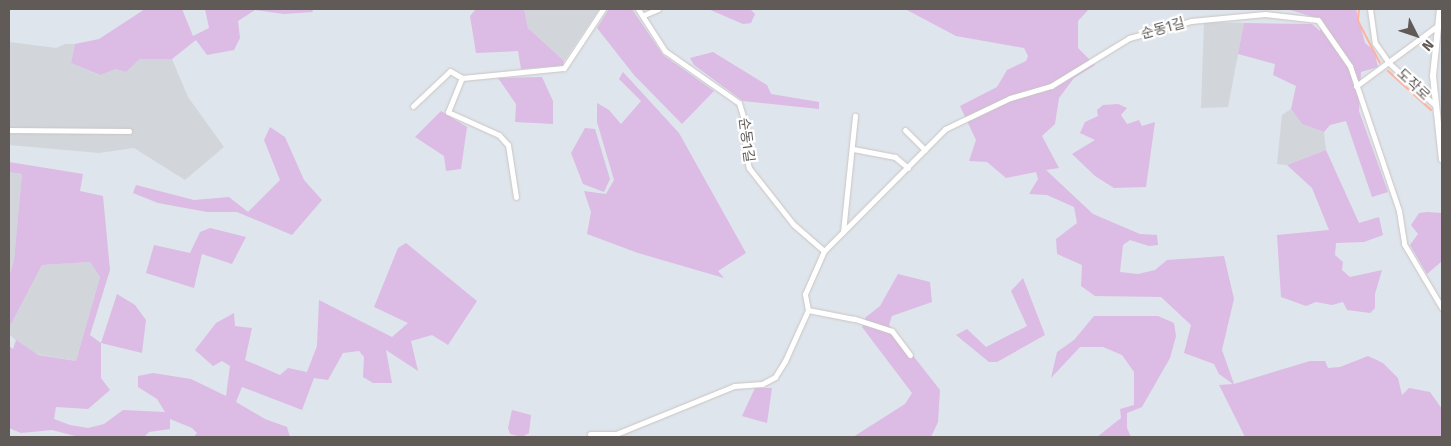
<!DOCTYPE html>
<meta charset="utf-8">
<style>
body{margin:0}
#map{position:relative;width:1451px;height:446px;overflow:hidden;background:#dfe5ec;font-family:"Fira Sans","Noto Sans KR",sans-serif}
div>[style]{position:absolute}
[style*='--x']{left:calc(var(--x)*1px);top:calc(var(--y)*1px);width:calc(var(--w)*1px);rotate:calc(var(--a)*1deg)}
.industrial>*{inset:0;background:#d2d6da}
.green>*{inset:0;background:#dcbbe5}
.stream>*{height:2px;margin:-1px;padding:0 1px;transform-origin:1px;border-radius:1px;background:#ffb29d}
.roads{filter:drop-shadow(0 0 1px #c9c5c2) drop-shadow(0 0 1px #c9c5c2)}
.minor>*{height:5px;margin:-2.5px;padding:0 2.5px;transform-origin:2.5px;border-radius:2.5px;background:#fff}
.tertiary>*{height:6px;margin:-3px;padding:0 3px;transform-origin:3px;border-radius:3px;background:#fff}
span{translate:-50% -50%;white-space:nowrap;text-align:center;line-height:1.15;-webkit-text-stroke:4.5px #fff;paint-order:stroke}
.street-label{font-size:14px;color:#615b58}
.frame{position:absolute;inset:0;border:10px solid #615b58;pointer-events:none}
.north{position:absolute;left:1391px;top:10px;width:50px;height:50px;-webkit-text-stroke:4px #fff;paint-order:stroke;rotate:131deg;font-size:14px;font-weight:700;line-height:20px;text-align:center;color:#615b58}
.north::after{content:'';display:block;margin:auto;width:18px;height:22px;background:#615b58;clip-path:polygon(50% 0,100% 100%,50% 72%,0 100%)}
</style>
<div id="map">
<div class="industrial">
<i style="clip-path:polygon(524px 9px,599px 9px,564px 61px,528px 28px)"></i>
<i style="clip-path:polygon(1204px 22px,1244px 23px,1228px 107px,1201px 108px)"></i>
<i style="clip-path:polygon(9px 42px,56px 48px,65px 44px,75px 44px,71px 63px,99px 75px,116px 69px,126px 72px,140px 59px,172px 59px,188px 97px,224px 147px,185px 180px,134px 148px,99px 153px,9px 145px)"></i>
<i style="clip-path:polygon(1291px 109px,1302px 124px,1324px 132px,1326px 150px,1287px 165px,1277px 164px,1282px 115px)"></i>
<i style="clip-path:polygon(9px 172px,22px 174px,14px 260px,9px 277px)"></i>
<i style="clip-path:polygon(90px 262px,100px 277px,76px 361px,30px 353px,9px 334px,9px 328px,42px 265px)"></i>
</div>
<div class="green">
<i style="clip-path:polygon(145px 9px,182px 9px,193px 36px,209px 28px,205px 9px,312px 9px,313px 12px,284px 14px,255px 10px,238px 21px,240px 38px,234px 50px,207px 55px,196px 40px,172px 59px,140px 59px,126px 72px,116px 69px,100px 75px,71px 63px,75px 44px,99px 39px)"></i>
<i style="clip-path:polygon(476px 9px,524px 9px,528px 28px,564px 61px,563px 66px,521px 69px,518px 51px,476px 53px,470px 16px)"></i>
<i style="clip-path:polygon(609px 9px,632px 9px,663px 55px,714px 91px,682px 124px,634px 75px,597px 28px)"></i>
<i style="clip-path:polygon(708px 9px,750px 9px,755px 14px,751px 23px,743px 24px)"></i>
<i style="clip-path:polygon(905px 9px,1089px 9px,1078px 21px,1078px 48px,1095px 65px,1074px 78px,1059px 98px,1055px 124px,1042px 136px,1059px 168px,1046px 170px,1093px 214px,1140px 234px,1157px 235px,1158px 245px,1149px 246px,1130px 240px,1123px 245px,1120px 272px,1138px 274px,1155px 270px,1167px 260px,1224px 256px,1234px 299px,1222px 350px,1234px 384px,1310px 361px,1325px 361px,1328px 368px,1340px 367px,1368px 356px,1383px 363px,1398px 378px,1402px 395px,1409px 388px,1430px 392px,1442px 409px,1442px 437px,1245px 437px,1219px 385px,1233px 384px,1219px 374px,1214px 364px,1184px 353px,1191px 325px,1161px 297px,1095px 296px,1081px 286px,1082px 265px,1057px 254px,1056px 239px,1077px 223px,1074px 207px,1047px 195px,1029px 194px,1038px 179px,1036px 172px,1006px 178px,987px 162px,969px 161px,976px 140px,960px 106px,997px 87px,1007px 70px,1026px 61px,1028px 56px,1024px 48px,956px 36px)"></i>
<i style="clip-path:polygon(1287px 9px,1356px 9px,1365px 43px,1374px 50px,1378px 67px,1361px 72px,1359px 111px,1388px 192px,1372px 197px,1346px 121px,1330px 125px,1324px 132px,1302px 124px,1291px 109px,1296px 86px,1273px 75px,1275px 64px,1238px 54px,1244px 23px,1312px 24px,1320px 31px,1323px 20px)"></i>
<i style="clip-path:polygon(713px 52px,767px 85px,771px 94px,819px 102px,819px 109px,743px 101px,694px 65px,690px 58px)"></i>
<i style="clip-path:polygon(623px 72px,679px 133px,746px 253px,718px 271px,724px 278px,638px 253px,587px 234px,591px 212px,584px 191px,606px 194px,614px 180px,597px 122px,597px 103px,609px 110px,621px 124px,641px 101px,619px 79px)"></i>
<i style="clip-path:polygon(542px 77px,553px 101px,553px 124px,515px 122px,516px 104px,498px 78px)"></i>
<i style="clip-path:polygon(1118px 104px,1127px 108px,1121px 115px,1127px 124px,1139px 120px,1142px 126px,1155px 122px,1146px 187px,1114px 188px,1095px 176px,1072px 154px,1095px 140px,1080px 133px,1085px 122px,1098px 116px,1097px 110px,1103px 105px)"></i>
<i style="clip-path:polygon(441px 111px,467px 127px,461px 169px,446px 171px,444px 156px,415px 137px)"></i>
<i style="clip-path:polygon(270px 127px,285px 137px,304px 180px,322px 200px,292px 235px,237px 212px,207px 212px,158px 203px,133px 193px,136px 185px,194px 200px,229px 197px,248px 212px,280px 180px,264px 140px)"></i>
<i style="clip-path:polygon(585px 128px,595px 129px,610px 179px,604px 192px,583px 184px,571px 153px)"></i>
<i style="clip-path:polygon(1326px 150px,1359px 223px,1379px 217px,1383px 235px,1364px 242px,1336px 243px,1335px 255px,1343px 262px,1342px 270px,1350px 277px,1382px 270px,1375px 294px,1375px 308px,1370px 313px,1347px 310px,1343px 302px,1332px 305px,1316px 302px,1306px 306px,1281px 297px,1277px 235px,1329px 230px,1312px 188px,1287px 165px)"></i>
<i style="clip-path:polygon(9px 162px,83px 174px,80px 191px,103px 196px,110px 270px,90px 335px,101px 343px,117px 294px,135px 305px,146px 320px,142px 353px,101px 343px,101px 378px,110px 390px,88px 409px,56px 407px,54px 419px,70px 425px,88px 428px,104px 424px,123px 410px,165px 412px,157px 399px,138px 387px,138px 376px,153px 373px,191px 379px,226px 396px,230px 366px,222px 361px,213px 366px,195px 350px,216px 323px,234px 313px,235px 326px,252px 328px,245px 360px,280px 375px,288px 368px,307px 372px,317px 346px,319px 300px,392px 337px,408px 323px,374px 307px,398px 248px,406px 243px,477px 301px,448px 345px,432px 335px,411px 341px,418px 371px,386px 350px,392px 383px,373px 383px,363px 377px,364px 357px,359px 351px,343px 353px,328px 380px,314px 378px,302px 410px,242px 387px,236px 402px,265px 419px,287px 427px,290px 437px,194px 437px,197px 433px,192px 428px,170px 419px,170px 429px,149px 432px,144px 437px,79px 437px,52px 430px,21px 433px,9px 428px,9px 346px,13px 349px,16px 340px,38px 355px,76px 361px,100px 277px,90px 262px,42px 265px,9px 328px,9px 277px,14px 260px,22px 174px,9px 172px)"></i>
<i style="clip-path:polygon(1427px 212px,1442px 213px,1442px 261px,1427px 274px,1410px 245px,1418px 234px,1411px 225px,1419px 213px)"></i>
<i style="clip-path:polygon(210px 228px,246px 237px,232px 264px,202px 254px,194px 288px,146px 273px,154px 245px,190px 253px,200px 232px)"></i>
<i style="clip-path:polygon(898px 274px,930px 282px,932px 302px,892px 316px,889px 325px,940px 390px,938px 422px,931px 437px,853px 437px,905px 404px,912px 393px,862px 327px,866px 317px,880px 306px)"></i>
<i style="clip-path:polygon(1023px 278px,1045px 335px,997px 362px,989px 362px,956px 335px,967px 329px,986px 347px,1027px 326px,1011px 291px)"></i>
<i style="clip-path:polygon(1094px 316px,1158px 316px,1174px 323px,1176px 336px,1170px 358px,1142px 407px,1127px 413px,1127px 428px,1131px 437px,1097px 437px,1121px 418px,1120px 409px,1134px 405px,1134px 372px,1122px 355px,1103px 347px,1080px 347px,1051px 378px,1057px 352px,1074px 340px)"></i>
<i style="clip-path:polygon(755px 388px,772px 388px,767px 423px,742px 416px)"></i>
<i style="clip-path:polygon(512px 410px,531px 415px,529px 433px,522px 437px,510px 434px,508px 428px)"></i>
</div>
<div class="stream">
<i style="--x:1359;--y:9;--w:12;--a:95"></i>
<i style="--x:1358;--y:21;--w:47;--a:62.4"></i>
<i style="--x:1388;--y:71;--w:58;--a:42.2"></i>
</div>
<div class="roads">
<div class="minor">
<i style="--x:638;--y:9;--w:50;--a:57.3"></i>
<i style="--x:665;--y:51;--w:90;--a:35.1"></i>
<i style="--x:739;--y:103;--w:24;--a:73"></i>
<i style="--x:746;--y:126;--w:25;--a:92"></i>
<i style="--x:745;--y:151;--w:17;--a:77"></i>
<i style="--x:749;--y:168;--w:71;--a:51.8"></i>
<i style="--x:793;--y:224;--w:41;--a:41.1"></i>
<i style="--x:1370;--y:9;--w:34;--a:82"></i>
<i style="--x:1375;--y:43;--w:24;--a:55"></i>
<i style="--x:1389;--y:63;--w:64;--a:42.5"></i>
<i style="--x:644;--y:15;--w:15;--a:-23"></i>
<i style="--x:1356;--y:86;--w:101;--a:-36.5"></i>
<i style="--x:413;--y:106;--w:51;--a:-43.4"></i>
<i style="--x:450;--y:71;--w:14;--a:30"></i>
<i style="--x:9;--y:130;--w:120;--a:0.5"></i>
<i style="--x:905;--y:130;--w:28;--a:45"></i>
<i style="--x:853;--y:149;--w:43;--a:10.8"></i>
<i style="--x:895;--y:157;--w:17;--a:40"></i>
<i style="--x:516;--y:197;--w:53;--a:-98.7"></i>
<i style="--x:508;--y:145;--w:13;--a:-132"></i>
<i style="--x:499;--y:135;--w:56;--a:-155.7"></i>
<i style="--x:448;--y:112;--w:37;--a:-68"></i>
<i style="--x:462;--y:78;--w:102;--a:-5.6"></i>
<i style="--x:564;--y:68;--w:71;--a:-56.5"></i>
<i style="--x:843;--y:232;--w:117;--a:-84.1"></i>
<i style="--x:910;--y:355;--w:30;--a:-127"></i>
<i style="--x:892;--y:331;--w:40;--a:-162"></i>
<i style="--x:854;--y:319;--w:47;--a:-168.9"></i>
<i style="--x:808;--y:310;--w:16;--a:-101"></i>
<i style="--x:805;--y:294;--w:47;--a:-66.2"></i>
<i style="--x:824;--y:251;--w:172;--a:-45.2"></i>
<i style="--x:945;--y:129;--w:72;--a:-25.5"></i>
<i style="--x:1010;--y:98;--w:43;--a:-16.3"></i>
<i style="--x:1051;--y:86;--w:92;--a:-31.6"></i>
<i style="--x:1129;--y:38;--w:64;--a:-15.3"></i>
<i style="--x:1191;--y:21;--w:74;--a:-5.4"></i>
<i style="--x:1265;--y:14;--w:53;--a:6.5"></i>
<i style="--x:1318;--y:20;--w:56;--a:55.2"></i>
<i style="--x:1350;--y:66;--w:153;--a:71.3"></i>
<i style="--x:1399;--y:211;--w:33;--a:81"></i>
<i style="--x:1404;--y:244;--w:74;--a:59.3"></i>
<i style="--x:590;--y:434;--w:26;--a:0"></i>
<i style="--x:616;--y:434;--w:127;--a:-22.1"></i>
<i style="--x:734;--y:386;--w:28;--a:-4"></i>
<i style="--x:762;--y:384;--w:15;--a:-28"></i>
<i style="--x:775;--y:377;--w:19;--a:-58"></i>
<i style="--x:785;--y:361;--w:56;--a:-65.7"></i>
</div>
<div class="tertiary">
<i style="--x:1440;--y:9;--w:67;--a:96"></i>
<i style="--x:1433;--y:76;--w:84;--a:83.9"></i>
</div>
</div>
<div class="street-label">
<span style="left:1163px;top:29px;rotate:-15deg">순동1길</span>
<span style="left:1413px;top:85px;rotate:43deg">도작로</span>
<span style="left:746px;top:140px;rotate:83deg">순동1길</span>
</div>
<div class="frame"></div>
<div class="north">N</div>
</div>
